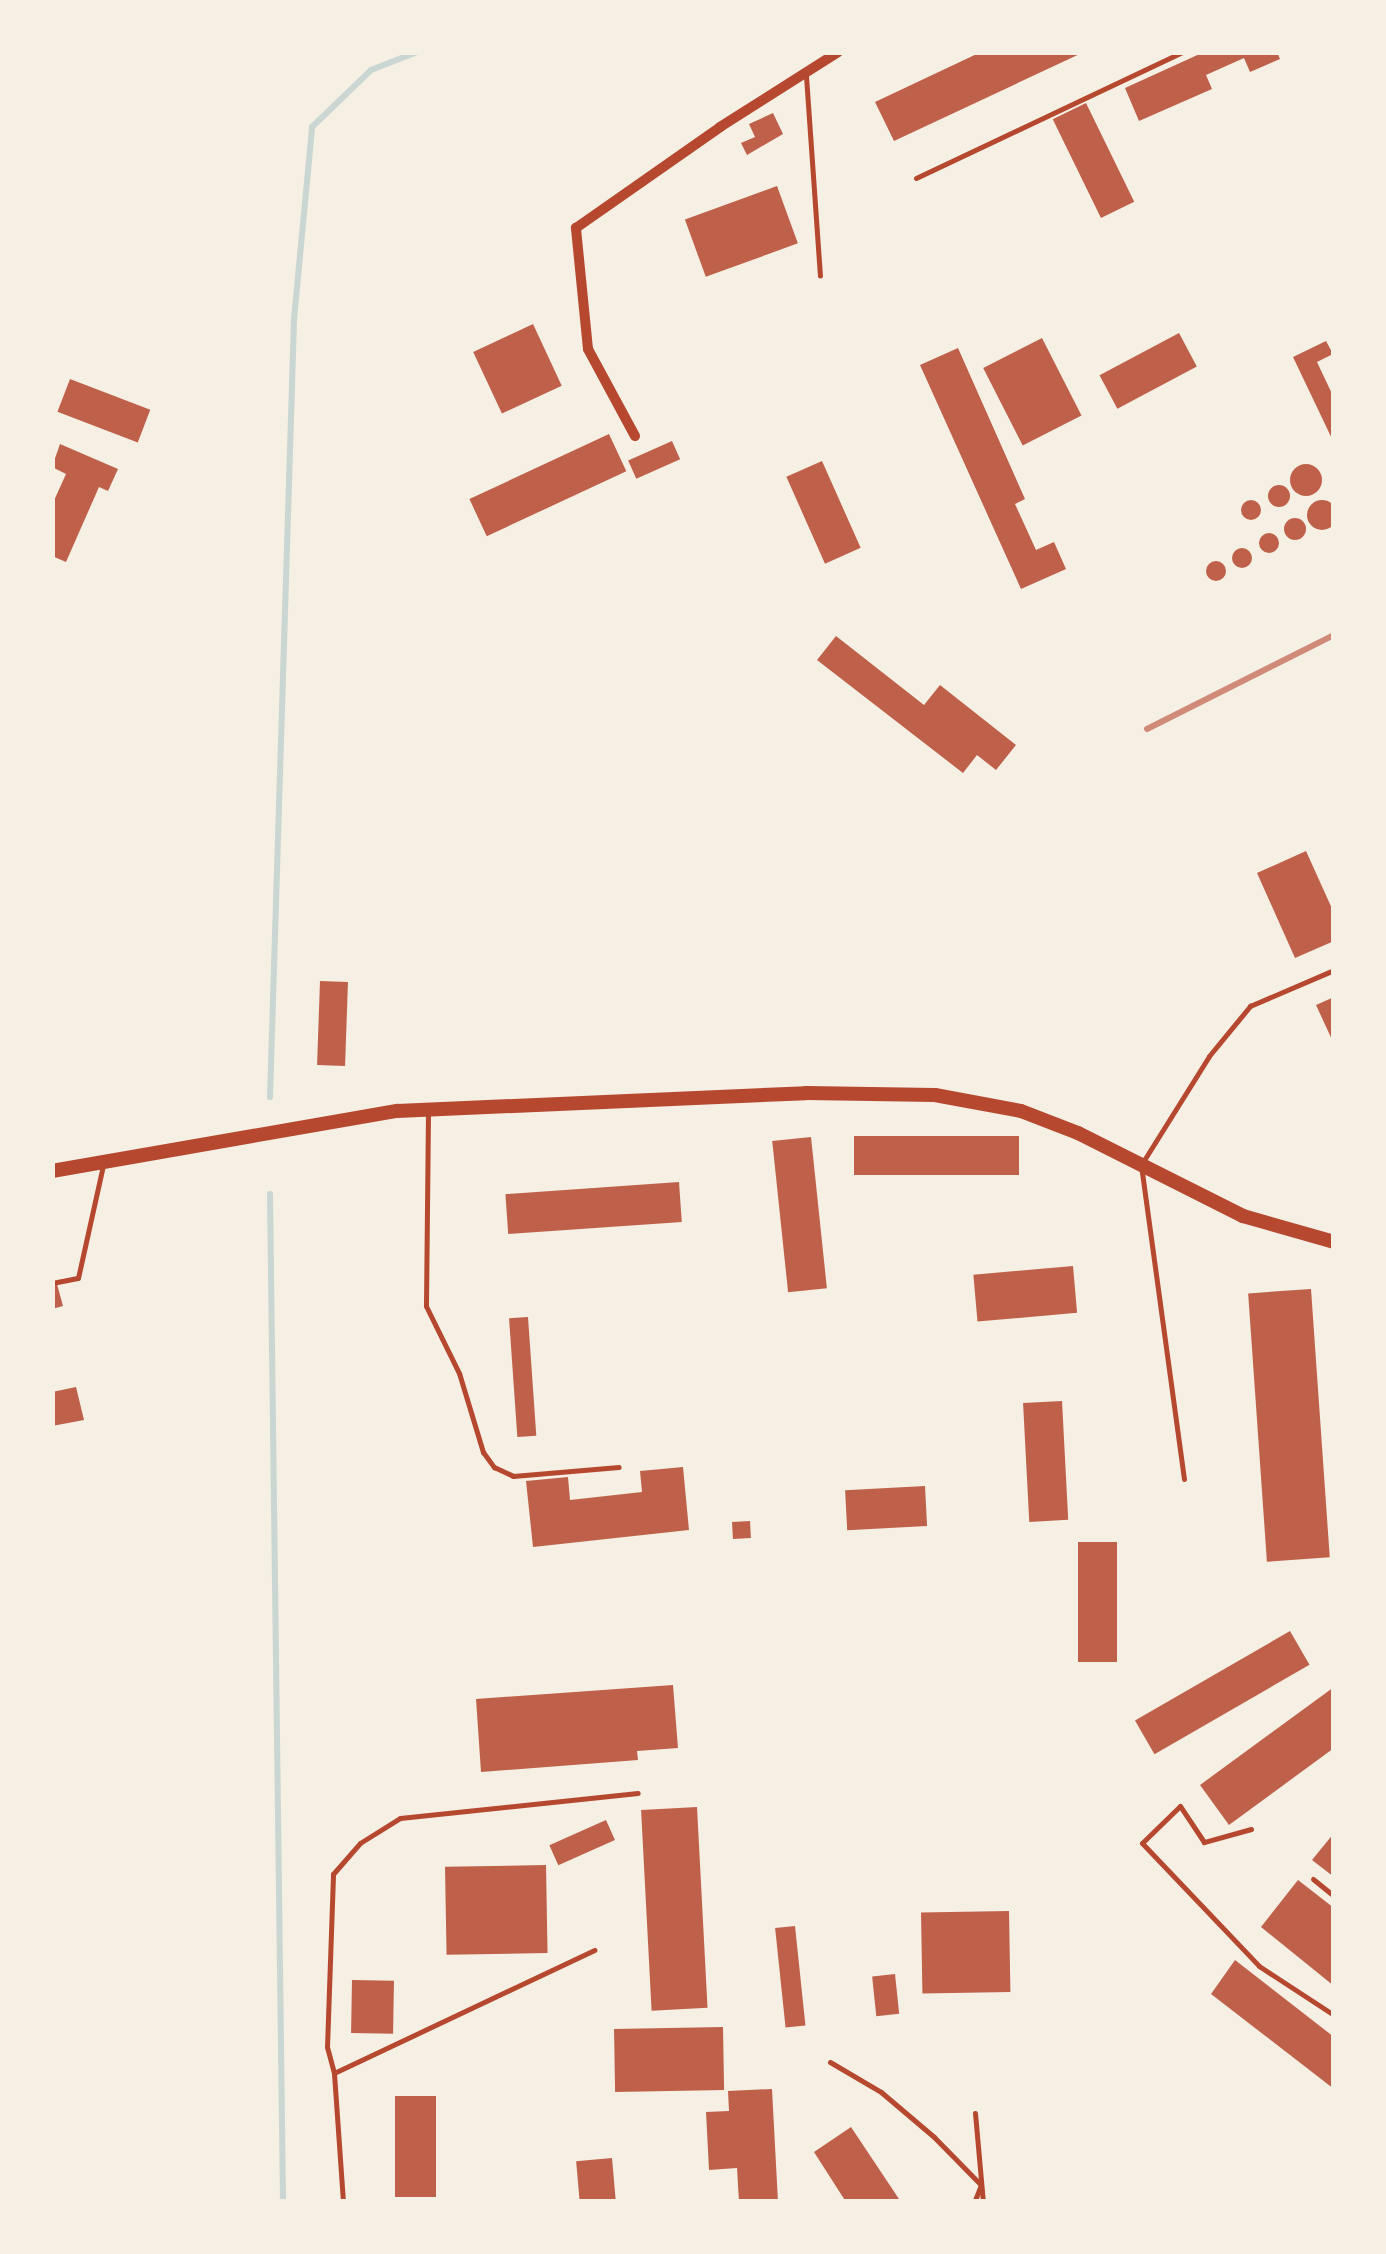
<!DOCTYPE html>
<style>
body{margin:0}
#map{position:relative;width:1386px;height:2254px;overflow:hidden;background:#f6efe4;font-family:Roboto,sans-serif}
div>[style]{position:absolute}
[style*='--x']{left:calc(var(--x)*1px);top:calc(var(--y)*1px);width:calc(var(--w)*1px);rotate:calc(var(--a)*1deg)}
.stream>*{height:6px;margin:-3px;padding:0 3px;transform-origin:3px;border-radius:3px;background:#c9d6d2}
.building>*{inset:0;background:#bf614a;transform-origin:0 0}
.round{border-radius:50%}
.service>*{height:5px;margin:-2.5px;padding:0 2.5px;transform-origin:2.5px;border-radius:2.5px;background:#b5482f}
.minor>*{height:10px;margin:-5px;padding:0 5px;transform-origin:5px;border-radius:5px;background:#b5482f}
.tertiary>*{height:14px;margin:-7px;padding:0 7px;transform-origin:7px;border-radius:7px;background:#b5482f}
.rail>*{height:6px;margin:-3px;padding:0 3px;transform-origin:3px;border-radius:3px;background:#cf8b77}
span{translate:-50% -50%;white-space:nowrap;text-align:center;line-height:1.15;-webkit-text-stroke:10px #f6efe4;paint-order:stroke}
.frame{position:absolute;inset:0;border:55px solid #f6efe4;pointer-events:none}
</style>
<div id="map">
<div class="stream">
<i style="--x:270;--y:1097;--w:778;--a:-88.23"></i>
<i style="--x:294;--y:319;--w:193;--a:-84.6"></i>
<i style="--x:312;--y:127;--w:82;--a:-44"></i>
<i style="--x:371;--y:70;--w:49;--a:-21.4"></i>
<i style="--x:270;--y:1194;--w:1008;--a:89.26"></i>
</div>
<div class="building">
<i style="clip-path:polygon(981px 52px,1084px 52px,894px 141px,875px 102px)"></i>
<i style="clip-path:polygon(1204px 52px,1277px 52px,1280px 59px,1250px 72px,1244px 58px,1206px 75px,1212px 89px,1139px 121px,1125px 88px)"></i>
<i style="left:1086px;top:103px;width:110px;height:37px;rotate:64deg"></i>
<i style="clip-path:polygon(773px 113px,783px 134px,747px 155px,741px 143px,755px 137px,749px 124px)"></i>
<i style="left:777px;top:186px;width:61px;height:98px;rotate:70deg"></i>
<i style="left:533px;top:324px;width:68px;height:66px;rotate:65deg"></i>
<i style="left:1179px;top:333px;width:38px;height:90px;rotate:62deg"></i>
<i style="left:1042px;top:338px;width:87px;height:66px;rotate:63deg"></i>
<i style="clip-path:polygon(1326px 341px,1333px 354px,1317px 362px,1334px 398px,1334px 443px,1293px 357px)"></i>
<i style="clip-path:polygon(958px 348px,1025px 499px,1015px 504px,1036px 550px,1054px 542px,1066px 569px,1021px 589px,920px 365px)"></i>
<i style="left:70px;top:379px;width:86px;height:35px;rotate:21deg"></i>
<i style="left:609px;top:434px;width:41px;height:154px;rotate:65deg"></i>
<i style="left:672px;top:441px;width:20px;height:48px;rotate:66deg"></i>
<i style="clip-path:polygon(60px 444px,118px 469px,108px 491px,99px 487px,66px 562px,52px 556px,52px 505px,66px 474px,52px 467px)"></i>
<i style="left:822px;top:461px;width:95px;height:39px;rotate:66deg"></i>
<i class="round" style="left:1290px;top:464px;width:32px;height:32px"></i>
<i class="round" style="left:1268px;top:485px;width:22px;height:22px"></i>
<i class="round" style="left:1241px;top:500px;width:20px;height:20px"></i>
<i class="round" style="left:1307px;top:500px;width:30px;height:30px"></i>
<i class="round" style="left:1284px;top:518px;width:22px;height:22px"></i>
<i class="round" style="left:1259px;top:533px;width:20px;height:20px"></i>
<i class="round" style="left:1232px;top:548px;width:20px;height:20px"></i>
<i class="round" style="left:1206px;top:561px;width:20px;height:20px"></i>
<i style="clip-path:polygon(836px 636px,924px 705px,940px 685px,1016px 745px,996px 770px,977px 755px,963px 773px,817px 660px)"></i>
<i style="clip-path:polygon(1306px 851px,1334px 913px,1334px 941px,1295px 958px,1257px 873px)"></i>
<i style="left:320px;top:981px;width:28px;height:84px;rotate:2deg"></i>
<i style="clip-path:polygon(1334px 997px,1334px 1044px,1316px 1005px)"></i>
<i style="left:1019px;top:1136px;width:39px;height:165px;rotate:90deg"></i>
<i style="left:811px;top:1137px;width:152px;height:39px;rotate:84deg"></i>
<i style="left:679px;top:1182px;width:40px;height:174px;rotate:86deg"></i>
<i style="left:1073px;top:1266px;width:47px;height:100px;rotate:85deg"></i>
<i style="clip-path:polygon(57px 1284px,63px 1306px,52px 1309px,52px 1286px)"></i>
<i style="left:1311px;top:1289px;width:269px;height:63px;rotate:86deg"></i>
<i style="left:528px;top:1317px;width:119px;height:19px;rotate:86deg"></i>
<i style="clip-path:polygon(76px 1387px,84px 1420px,52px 1426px,52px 1392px)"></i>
<i style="left:1062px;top:1401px;width:119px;height:39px;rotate:87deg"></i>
<i style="clip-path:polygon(683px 1467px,689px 1530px,533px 1547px,526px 1481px,568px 1477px,570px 1500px,642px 1492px,640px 1471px)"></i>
<i style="left:925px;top:1486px;width:40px;height:80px;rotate:87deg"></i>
<i style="left:750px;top:1521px;width:17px;height:18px;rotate:87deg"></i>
<i style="left:1078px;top:1542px;width:39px;height:120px"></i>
<i style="left:1290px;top:1631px;width:39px;height:179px;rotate:60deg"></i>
<i style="clip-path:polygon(673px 1685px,678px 1748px,637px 1751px,638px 1760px,481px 1772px,476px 1699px)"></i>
<i style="clip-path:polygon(1334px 1687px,1334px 1748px,1229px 1825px,1200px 1785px)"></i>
<i style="left:697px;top:1807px;width:201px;height:56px;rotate:87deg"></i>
<i style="left:606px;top:1820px;width:22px;height:62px;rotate:66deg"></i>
<i style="clip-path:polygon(1334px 1833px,1334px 1877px,1312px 1860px)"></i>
<i style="left:546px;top:1865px;width:88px;height:101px;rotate:89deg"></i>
<i style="clip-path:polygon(1298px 1880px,1334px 1908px,1334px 1986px,1261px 1927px)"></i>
<i style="left:1009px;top:1911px;width:81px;height:88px;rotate:89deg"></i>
<i style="left:795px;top:1926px;width:100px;height:20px;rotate:84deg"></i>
<i style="clip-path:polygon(1235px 1960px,1334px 2037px,1334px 2089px,1211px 1994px)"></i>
<i style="left:895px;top:1974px;width:40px;height:23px;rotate:84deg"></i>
<i style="left:352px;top:1980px;width:42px;height:53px;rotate:1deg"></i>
<i style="left:723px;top:2027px;width:63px;height:109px;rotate:89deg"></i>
<i style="clip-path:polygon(772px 2089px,778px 2202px,739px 2202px,737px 2168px,709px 2170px,706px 2112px,729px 2111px,728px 2091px)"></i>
<i style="left:395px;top:2096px;width:41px;height:101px"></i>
<i style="clip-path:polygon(851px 2127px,901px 2202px,846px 2202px,814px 2152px)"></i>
<i style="left:612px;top:2158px;width:44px;height:36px;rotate:85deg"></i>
</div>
<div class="service">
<i style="--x:806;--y:76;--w:200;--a:86"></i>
<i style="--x:916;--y:178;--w:294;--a:-25.3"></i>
<i style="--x:428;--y:1113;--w:193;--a:90.6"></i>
<i style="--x:426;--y:1306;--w:75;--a:63.8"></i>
<i style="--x:459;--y:1373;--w:83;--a:73.1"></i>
<i style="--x:483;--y:1452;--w:19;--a:54"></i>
<i style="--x:494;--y:1467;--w:21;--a:25"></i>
<i style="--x:513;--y:1476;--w:106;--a:-4.9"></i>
<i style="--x:52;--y:1283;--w:26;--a:-11"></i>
<i style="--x:78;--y:1278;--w:116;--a:-77.5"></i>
<i style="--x:1184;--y:1479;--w:317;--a:-97.8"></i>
<i style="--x:1141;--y:1165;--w:128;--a:-58"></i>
<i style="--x:1209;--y:1056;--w:65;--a:-50.6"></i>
<i style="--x:1250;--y:1006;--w:91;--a:-23.2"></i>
<i style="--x:1251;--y:1829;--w:49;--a:164.5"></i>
<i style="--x:1204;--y:1842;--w:43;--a:-123.7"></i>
<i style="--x:1180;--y:1806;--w:53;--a:135.8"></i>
<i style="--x:1142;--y:1843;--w:170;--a:46.4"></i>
<i style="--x:1259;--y:1966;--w:90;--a:33.2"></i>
<i style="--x:1313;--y:1879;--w:27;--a:39"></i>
<i style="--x:830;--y:2062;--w:59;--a:30.5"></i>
<i style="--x:881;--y:2092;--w:70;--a:40.3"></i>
<i style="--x:934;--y:2137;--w:67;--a:45.6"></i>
<i style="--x:981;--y:2185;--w:18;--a:112"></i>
<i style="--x:334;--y:2073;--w:27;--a:-105"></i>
<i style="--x:327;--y:2047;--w:173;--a:-88"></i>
<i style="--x:333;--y:1874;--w:41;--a:-48.9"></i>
<i style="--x:360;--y:1843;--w:47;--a:-32"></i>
<i style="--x:400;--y:1818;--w:239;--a:-6"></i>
<i style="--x:975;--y:2113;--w:89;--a:84.9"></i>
<i style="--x:343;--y:2202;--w:129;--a:-94"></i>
<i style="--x:334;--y:2073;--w:288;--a:-25.3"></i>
</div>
<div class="minor">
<i style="--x:635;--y:436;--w:99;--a:-118.4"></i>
<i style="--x:588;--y:349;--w:122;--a:-95.7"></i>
<i style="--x:576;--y:228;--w:176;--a:-35"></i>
<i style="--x:720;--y:127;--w:140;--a:-32.4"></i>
</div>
<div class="tertiary">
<i style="--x:52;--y:1171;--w:350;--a:-9.9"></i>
<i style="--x:397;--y:1111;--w:409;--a:-2.5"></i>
<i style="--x:806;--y:1093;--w:129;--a:0.9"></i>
<i style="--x:935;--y:1095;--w:87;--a:10.5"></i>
<i style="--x:1021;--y:1111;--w:61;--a:21.1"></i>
<i style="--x:1078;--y:1133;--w:185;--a:26.7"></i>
<i style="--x:1243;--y:1216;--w:95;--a:15.9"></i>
</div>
<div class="rail">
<i style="--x:1147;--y:729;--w:209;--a:-26.7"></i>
</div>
<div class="frame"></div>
</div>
